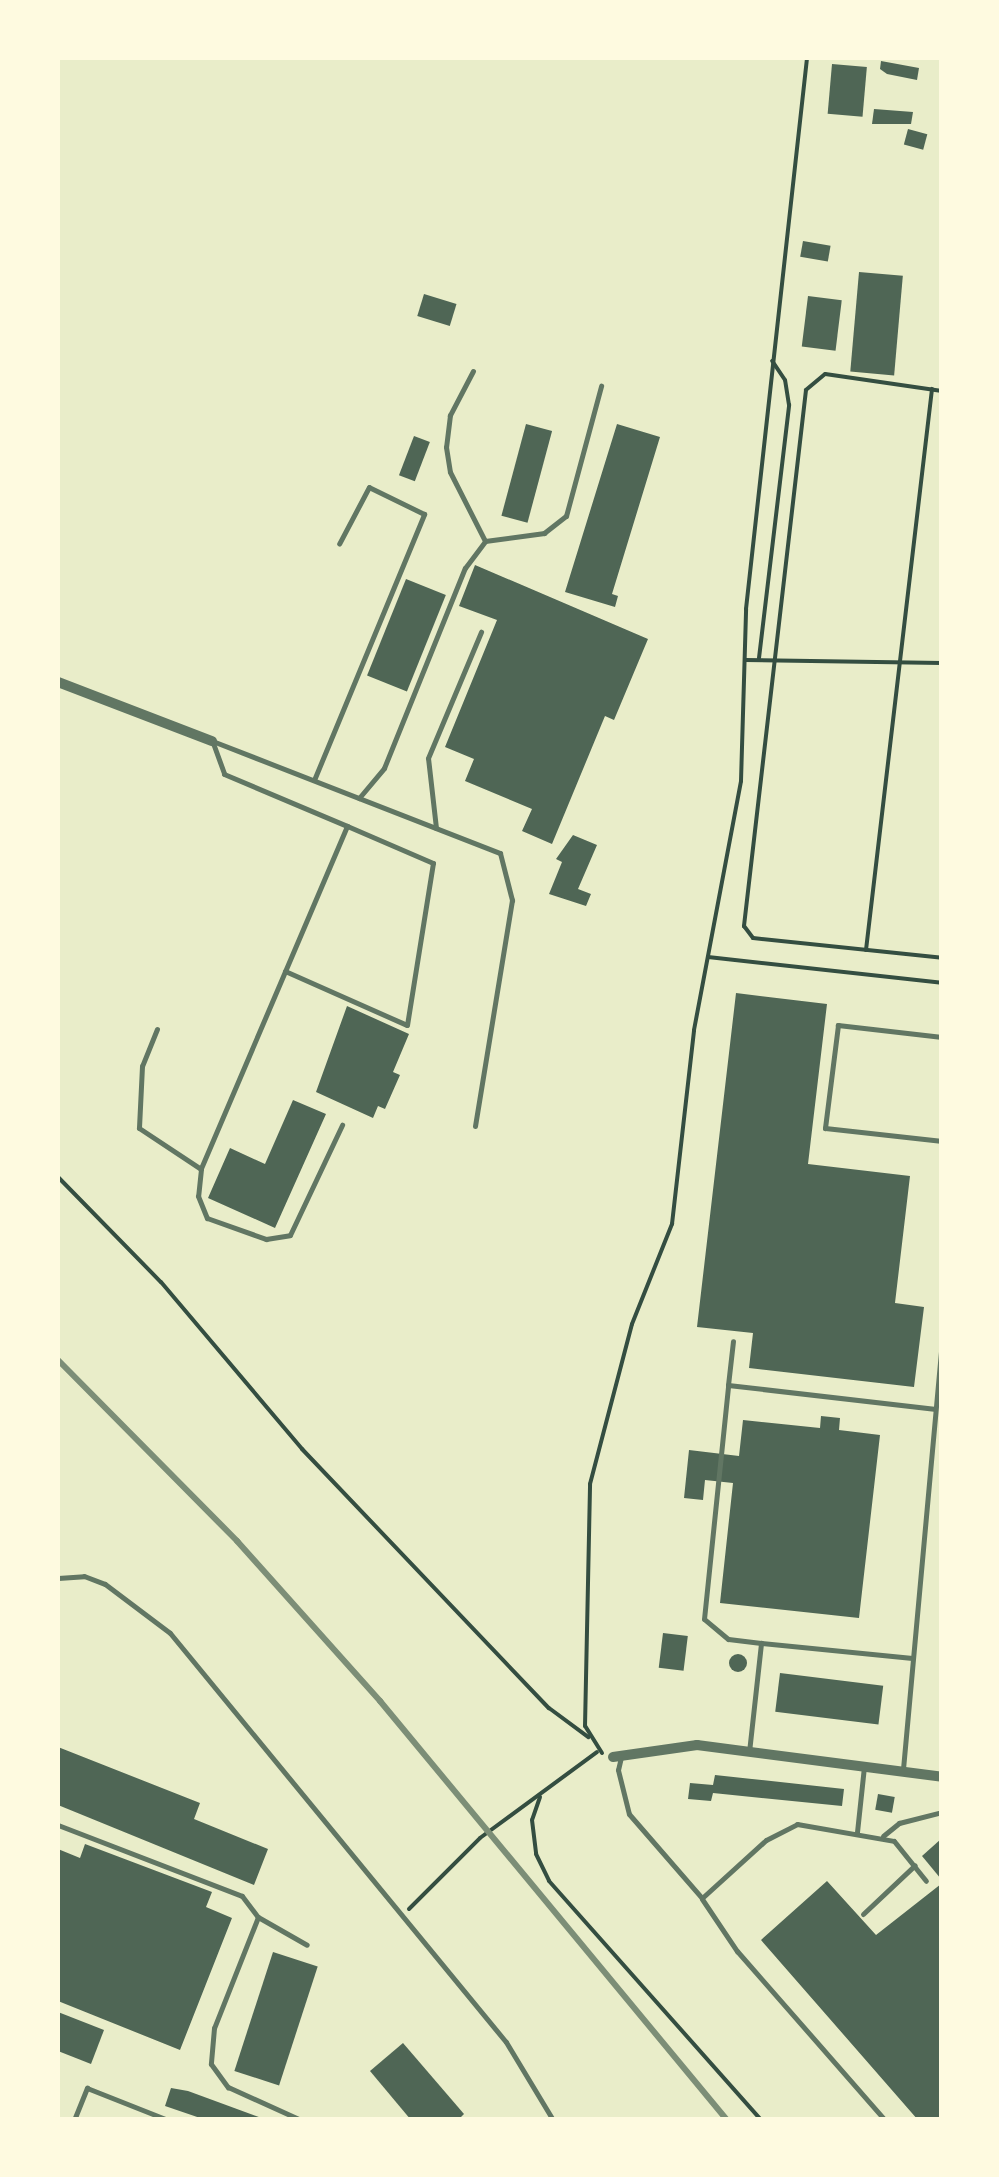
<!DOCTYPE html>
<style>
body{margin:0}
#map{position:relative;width:999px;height:2177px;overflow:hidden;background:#e9edc9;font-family:Signika,sans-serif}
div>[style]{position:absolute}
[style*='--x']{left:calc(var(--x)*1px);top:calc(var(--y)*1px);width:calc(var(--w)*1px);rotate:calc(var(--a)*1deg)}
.building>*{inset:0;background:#4f6655;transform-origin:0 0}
.round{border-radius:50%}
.path>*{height:4px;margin:-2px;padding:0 2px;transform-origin:2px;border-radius:2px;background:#344e41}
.service>*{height:5px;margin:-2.5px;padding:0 2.5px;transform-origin:2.5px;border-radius:2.5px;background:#617663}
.minor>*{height:10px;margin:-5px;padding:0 5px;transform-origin:5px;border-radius:5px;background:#617663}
.rail>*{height:6px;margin:-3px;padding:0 3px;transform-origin:3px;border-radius:3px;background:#7c8e77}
span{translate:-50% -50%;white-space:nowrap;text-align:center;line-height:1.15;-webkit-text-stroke:9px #fefae0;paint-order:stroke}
.frame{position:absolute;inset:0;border:60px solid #fefae0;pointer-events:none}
</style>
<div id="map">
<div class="building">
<i style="clip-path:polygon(881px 61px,919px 68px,917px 80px,887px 74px,880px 69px)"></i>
<i style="left:832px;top:64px;width:35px;height:50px;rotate:5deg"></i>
<i style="clip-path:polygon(874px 109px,913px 112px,911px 124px,872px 124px)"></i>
<i style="left:908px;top:129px;width:20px;height:16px;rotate:15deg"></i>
<i style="left:803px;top:241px;width:28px;height:16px;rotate:10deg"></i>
<i style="left:859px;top:272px;width:44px;height:100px;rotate:5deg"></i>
<i style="left:424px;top:294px;width:34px;height:23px;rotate:17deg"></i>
<i style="left:808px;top:296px;width:34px;height:51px;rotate:7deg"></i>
<i style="left:526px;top:424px;width:27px;height:95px;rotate:15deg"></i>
<i style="clip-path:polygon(617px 424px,660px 437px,612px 594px,618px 596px,615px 607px,565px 592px)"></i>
<i style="left:414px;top:436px;width:17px;height:42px;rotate:21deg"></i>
<i style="clip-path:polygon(475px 565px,648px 639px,614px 720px,605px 716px,552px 844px,522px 831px,532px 809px,465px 781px,474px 759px,445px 747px,497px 620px,459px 606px)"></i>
<i style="left:406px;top:579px;width:43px;height:104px;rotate:22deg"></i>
<i style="clip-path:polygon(573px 835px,597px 845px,578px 889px,591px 894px,586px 906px,549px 894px,562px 862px,556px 859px)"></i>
<i style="clip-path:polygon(736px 993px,827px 1004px,808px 1164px,910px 1176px,895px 1303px,924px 1307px,914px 1387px,749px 1368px,753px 1333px,697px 1327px)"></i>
<i style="clip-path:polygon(347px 1006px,409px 1034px,393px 1072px,400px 1075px,385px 1109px,378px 1106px,373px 1118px,316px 1092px)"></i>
<i style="clip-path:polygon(293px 1100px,326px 1114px,275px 1228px,208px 1198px,230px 1148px,265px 1164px)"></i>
<i style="clip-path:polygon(821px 1416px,840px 1418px,839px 1430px,880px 1435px,859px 1618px,720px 1603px,733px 1483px,705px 1480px,703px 1500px,684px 1498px,689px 1450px,739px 1456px,743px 1420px,820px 1428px)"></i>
<i style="left:663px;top:1633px;width:25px;height:35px;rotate:7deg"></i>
<i class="round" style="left:729px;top:1654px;width:18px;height:18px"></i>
<i style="left:780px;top:1673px;width:104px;height:39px;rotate:7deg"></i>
<i style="clip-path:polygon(58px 1747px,200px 1803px,194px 1819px,268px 1849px,254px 1885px,58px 1805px)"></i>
<i style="clip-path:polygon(715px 1775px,844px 1789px,842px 1806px,713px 1793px,711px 1801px,688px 1799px,690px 1783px,713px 1785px)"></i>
<i style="left:878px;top:1794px;width:17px;height:16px;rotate:10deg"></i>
<i style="clip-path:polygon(941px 1839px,941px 1879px,922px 1856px)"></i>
<i style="clip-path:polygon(85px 1844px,212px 1892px,206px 1907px,232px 1918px,180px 2050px,58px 2001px,58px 1849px,80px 1858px)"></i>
<i style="clip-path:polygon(827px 1881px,876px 1935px,941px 1884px,941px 2120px,918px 2120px,761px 1940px)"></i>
<i style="left:273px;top:1952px;width:47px;height:125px;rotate:18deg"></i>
<i style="clip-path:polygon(58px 2012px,104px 2030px,91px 2064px,58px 2051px)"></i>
<i style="clip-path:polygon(403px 2043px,464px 2114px,458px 2120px,411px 2120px,370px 2071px)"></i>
<i style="clip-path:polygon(171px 2088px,188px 2091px,267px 2120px,206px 2120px,165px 2106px)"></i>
</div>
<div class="path">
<i style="--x:942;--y:391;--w:118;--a:-171.7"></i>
<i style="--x:825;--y:374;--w:25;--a:140"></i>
<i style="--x:806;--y:390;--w:540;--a:96.6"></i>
<i style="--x:744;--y:926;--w:15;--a:53"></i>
<i style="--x:753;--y:938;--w:190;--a:6"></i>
<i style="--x:759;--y:658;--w:255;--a:-83.2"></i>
<i style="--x:789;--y:405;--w:25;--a:-99"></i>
<i style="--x:785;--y:380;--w:23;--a:-124"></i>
<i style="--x:745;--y:660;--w:197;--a:0.9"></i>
<i style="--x:866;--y:950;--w:565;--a:-83.29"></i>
<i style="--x:708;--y:957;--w:235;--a:6.3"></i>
<i style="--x:58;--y:1177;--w:147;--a:45.6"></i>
<i style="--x:161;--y:1282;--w:219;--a:49.8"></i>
<i style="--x:302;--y:1449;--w:358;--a:46.4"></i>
<i style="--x:549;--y:1708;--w:49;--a:36.6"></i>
<i style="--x:602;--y:1753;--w:32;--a:-122"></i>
<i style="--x:585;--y:1726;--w:242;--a:-88.8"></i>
<i style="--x:590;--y:1484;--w:165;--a:-75.3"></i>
<i style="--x:632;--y:1324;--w:108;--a:-68.2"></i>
<i style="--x:672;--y:1224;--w:195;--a:-83.5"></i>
<i style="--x:694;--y:1030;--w:253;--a:-79.3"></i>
<i style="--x:741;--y:781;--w:172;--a:-88.3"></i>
<i style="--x:746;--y:609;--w:554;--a:-83.68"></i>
<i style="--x:540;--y:1797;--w:24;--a:109"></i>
<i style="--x:532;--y:1820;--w:34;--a:83"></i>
<i style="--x:536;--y:1854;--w:30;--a:64"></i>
<i style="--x:549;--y:1881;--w:319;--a:48.4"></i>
<i style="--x:409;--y:1909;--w:100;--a:-45"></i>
<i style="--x:480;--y:1838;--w:145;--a:-36.3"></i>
</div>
<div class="service">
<i style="--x:473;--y:371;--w:50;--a:117.6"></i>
<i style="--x:450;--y:415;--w:32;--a:97"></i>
<i style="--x:446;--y:447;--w:25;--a:81"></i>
<i style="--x:450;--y:472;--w:77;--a:63.1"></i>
<i style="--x:215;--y:742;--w:306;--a:21.3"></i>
<i style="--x:500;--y:853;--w:49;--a:75.7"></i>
<i style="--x:512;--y:900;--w:229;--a:99.3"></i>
<i style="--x:213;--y:743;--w:33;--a:70"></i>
<i style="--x:224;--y:774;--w:134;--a:22.9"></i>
<i style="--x:347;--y:826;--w:373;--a:113.1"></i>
<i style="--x:201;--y:1169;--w:27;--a:96"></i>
<i style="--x:198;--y:1196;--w:24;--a:68"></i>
<i style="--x:207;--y:1218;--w:63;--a:19.6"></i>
<i style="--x:266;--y:1239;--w:24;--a:-9"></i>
<i style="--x:290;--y:1235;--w:122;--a:-64.7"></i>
<i style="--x:314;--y:780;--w:288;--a:-67.5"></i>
<i style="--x:424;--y:514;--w:61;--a:-153.9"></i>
<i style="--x:369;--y:487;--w:64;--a:117.8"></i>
<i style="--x:359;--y:798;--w:39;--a:-50"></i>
<i style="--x:384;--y:768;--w:216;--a:-68"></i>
<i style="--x:465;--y:568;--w:34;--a:-53"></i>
<i style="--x:485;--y:541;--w:60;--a:-7.7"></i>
<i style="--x:544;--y:533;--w:28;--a:-38"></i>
<i style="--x:566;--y:516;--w:135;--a:-74.9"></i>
<i style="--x:436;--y:828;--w:70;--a:-96.5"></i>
<i style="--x:428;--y:758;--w:137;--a:-67.2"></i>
<i style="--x:285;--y:971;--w:133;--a:23.9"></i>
<i style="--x:407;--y:1025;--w:164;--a:-80.9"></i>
<i style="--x:433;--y:863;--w:94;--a:-156.7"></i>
<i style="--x:157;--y:1029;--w:40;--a:112"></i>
<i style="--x:142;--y:1066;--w:62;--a:92.8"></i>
<i style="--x:139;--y:1128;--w:74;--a:33.5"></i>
<i style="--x:942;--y:1037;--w:105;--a:-173.4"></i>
<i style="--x:838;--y:1025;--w:104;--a:97.2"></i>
<i style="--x:825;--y:1128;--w:118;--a:6.3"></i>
<i style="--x:728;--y:1385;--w:44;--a:-83.5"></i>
<i style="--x:58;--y:1578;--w:26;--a:-4"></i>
<i style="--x:84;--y:1576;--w:22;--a:21"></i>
<i style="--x:105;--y:1584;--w:81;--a:37"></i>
<i style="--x:170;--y:1633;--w:529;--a:50.6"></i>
<i style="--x:506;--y:2042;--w:91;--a:58.9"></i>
<i style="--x:761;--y:1643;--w:33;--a:-173"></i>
<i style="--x:728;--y:1639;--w:31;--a:-140"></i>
<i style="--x:704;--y:1619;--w:235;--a:-84.1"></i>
<i style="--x:728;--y:1385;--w:207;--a:6.6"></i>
<i style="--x:749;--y:1752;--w:110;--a:-83.7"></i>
<i style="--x:761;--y:1643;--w:152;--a:5.7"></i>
<i style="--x:621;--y:1757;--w:13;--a:103"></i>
<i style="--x:618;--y:1770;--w:45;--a:76"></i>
<i style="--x:629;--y:1814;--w:111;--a:49"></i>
<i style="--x:702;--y:1898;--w:86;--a:-42.2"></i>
<i style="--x:766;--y:1840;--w:35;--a:-27"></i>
<i style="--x:797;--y:1824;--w:98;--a:9.9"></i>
<i style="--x:894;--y:1841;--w:51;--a:51.3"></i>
<i style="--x:903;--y:1769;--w:428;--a:-84.8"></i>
<i style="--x:58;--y:1825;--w:197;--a:21.1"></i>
<i style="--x:242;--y:1896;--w:26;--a:53"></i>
<i style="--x:258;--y:1917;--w:119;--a:111.6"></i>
<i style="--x:214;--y:2028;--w:36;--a:95"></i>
<i style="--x:211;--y:2064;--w:29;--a:54"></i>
<i style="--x:228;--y:2087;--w:80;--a:24.3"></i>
<i style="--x:857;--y:1832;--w:65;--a:-83.9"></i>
<i style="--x:883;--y:1836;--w:21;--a:-39"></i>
<i style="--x:899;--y:1823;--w:44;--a:-14.3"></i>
<i style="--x:702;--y:1899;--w:63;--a:56.1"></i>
<i style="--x:737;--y:1951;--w:225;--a:48.8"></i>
<i style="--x:863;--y:1914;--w:71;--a:-43.3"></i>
<i style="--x:258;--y:1917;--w:56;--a:29.7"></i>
<i style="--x:74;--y:2120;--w:35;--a:-68"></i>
<i style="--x:87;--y:2088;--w:87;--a:21.6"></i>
</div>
<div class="minor">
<i style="--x:58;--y:682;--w:165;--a:21"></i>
<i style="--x:613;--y:1757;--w:85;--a:-8.1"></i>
<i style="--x:697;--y:1745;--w:247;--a:7.4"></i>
</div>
<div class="rail">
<i style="--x:58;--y:1360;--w:255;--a:45.3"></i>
<i style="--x:237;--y:1541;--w:215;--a:48.2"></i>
<i style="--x:380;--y:1701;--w:544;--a:50.37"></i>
</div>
<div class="frame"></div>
</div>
